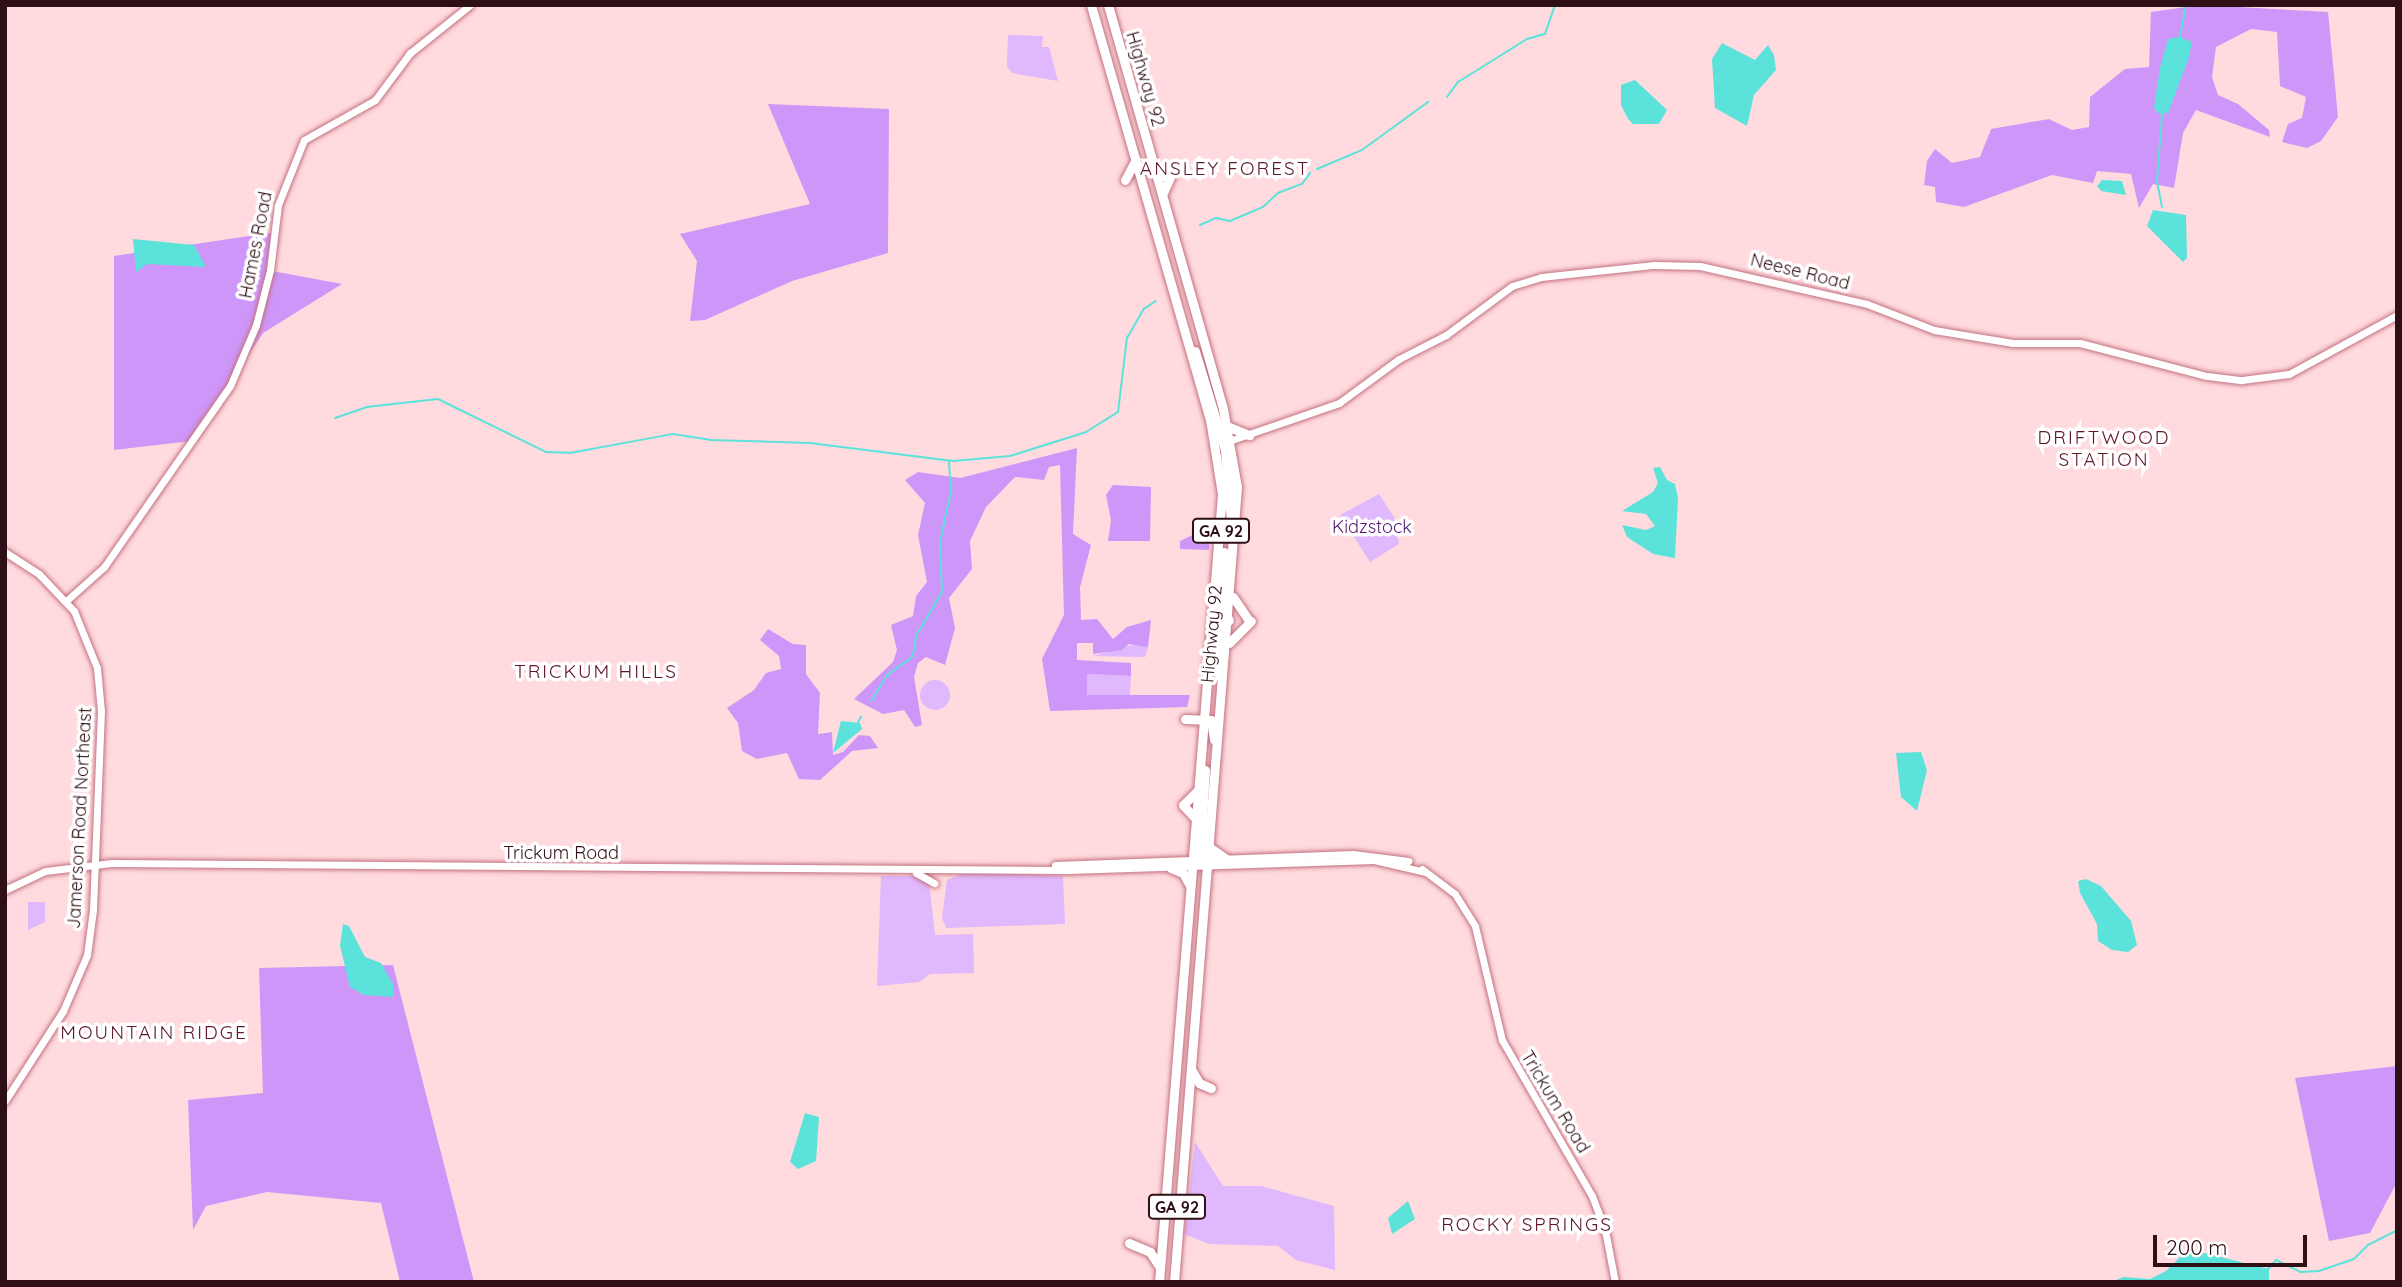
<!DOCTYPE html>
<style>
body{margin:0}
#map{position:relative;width:2402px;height:1287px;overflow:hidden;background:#ffdade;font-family:Quicksand,sans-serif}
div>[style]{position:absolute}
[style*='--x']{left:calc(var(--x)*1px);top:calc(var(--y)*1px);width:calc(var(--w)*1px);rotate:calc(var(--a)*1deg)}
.green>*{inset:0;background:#dfb8fd;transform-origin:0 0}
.round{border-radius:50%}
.forest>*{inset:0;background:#ce96f8}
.water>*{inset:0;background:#5be3db}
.stream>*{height:2px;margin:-1px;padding:0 1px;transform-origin:1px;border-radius:1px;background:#5be3db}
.roads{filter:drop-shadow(0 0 2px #c3717f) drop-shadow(0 0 2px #c3717f)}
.minor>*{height:7px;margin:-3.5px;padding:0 3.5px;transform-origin:3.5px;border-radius:3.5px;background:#fff}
.major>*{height:9px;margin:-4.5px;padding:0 4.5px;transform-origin:4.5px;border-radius:4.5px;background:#fff}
span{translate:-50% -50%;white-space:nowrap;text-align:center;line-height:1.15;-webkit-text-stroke:7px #fff;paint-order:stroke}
.shield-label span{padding:2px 5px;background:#fff;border:2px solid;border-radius:5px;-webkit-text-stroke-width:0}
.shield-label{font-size:16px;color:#2f0f16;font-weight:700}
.street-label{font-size:18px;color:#2f0f16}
.park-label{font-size:18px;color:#4f186e}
.neighbourhood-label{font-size:19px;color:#5f1729;letter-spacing:2px}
.frame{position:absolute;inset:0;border:7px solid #2f0f16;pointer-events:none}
.scale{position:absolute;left:2153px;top:1235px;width:154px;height:32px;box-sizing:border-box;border:4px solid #2f0f16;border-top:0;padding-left:9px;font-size:21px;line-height:24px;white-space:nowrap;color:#2f0f16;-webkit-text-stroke:5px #fff;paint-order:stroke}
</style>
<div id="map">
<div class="green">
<i style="clip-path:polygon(1008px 35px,1043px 36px,1042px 47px,1049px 47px,1058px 81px,1012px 73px,1007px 66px)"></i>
<i style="clip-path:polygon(1379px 494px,1394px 517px,1399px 544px,1370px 562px,1340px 515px)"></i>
<i style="clip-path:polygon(1139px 643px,1148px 647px,1145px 657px,1093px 656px)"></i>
<i style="left:1087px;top:674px;width:44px;height:21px;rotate:3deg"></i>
<i class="round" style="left:920px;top:680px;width:30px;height:30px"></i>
<i style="clip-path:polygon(966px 872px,1063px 876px,1065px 924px,946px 928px,942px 918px,947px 880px)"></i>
<i style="clip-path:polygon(881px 876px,916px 876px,929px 882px,935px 935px,973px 934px,974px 973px,930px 974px,919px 982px,877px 986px)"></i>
<i style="clip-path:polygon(28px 902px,45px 902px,45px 922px,28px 930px)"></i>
<i style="clip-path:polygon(1195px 1142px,1223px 1186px,1261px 1186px,1334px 1206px,1335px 1270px,1296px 1260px,1278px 1246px,1209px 1244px,1184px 1234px)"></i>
</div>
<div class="forest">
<i style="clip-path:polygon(2201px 5px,2328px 12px,2338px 117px,2321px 141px,2307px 148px,2282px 142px,2288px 124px,2302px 118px,2306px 97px,2280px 86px,2277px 32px,2251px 29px,2216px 47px,2212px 77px,2218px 95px,2238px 104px,2269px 130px,2270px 137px,2196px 110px,2183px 133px,2174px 188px,2153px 184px,2139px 208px,2131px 174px,2097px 171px,2093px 183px,2052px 175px,1964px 207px,1936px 202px,1935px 187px,1924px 185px,1927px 161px,1935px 149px,1952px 163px,1980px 157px,1991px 129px,2049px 119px,2072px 130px,2089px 127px,2090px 97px,2125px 69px,2149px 67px,2151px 12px)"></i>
<i style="clip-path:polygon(768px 104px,889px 109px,888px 253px,792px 281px,705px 320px,690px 321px,697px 261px,680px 234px,810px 204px)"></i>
<i style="clip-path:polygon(277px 232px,272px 271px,342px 284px,263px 333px,191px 441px,114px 450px,114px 256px)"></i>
<i style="clip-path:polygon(1077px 448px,1073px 534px,1091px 545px,1080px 587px,1081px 620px,1097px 619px,1113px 639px,1127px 627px,1151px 620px,1148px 647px,1129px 644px,1122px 650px,1093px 654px,1093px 643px,1077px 643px,1077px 660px,1131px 663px,1131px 676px,1087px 674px,1087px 695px,1190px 695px,1187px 707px,1050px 711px,1042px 659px,1064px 615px,1060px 465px,1049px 467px,1044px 480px,1015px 477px,986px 507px,970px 541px,972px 569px,949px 598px,955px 628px,945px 665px,926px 657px,918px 663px,914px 677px,922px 725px,915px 727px,904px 710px,883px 714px,854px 699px,893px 662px,897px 650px,891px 625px,913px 616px,916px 596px,927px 582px,918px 535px,925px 503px,905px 480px,918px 472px,960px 478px)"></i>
<i style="clip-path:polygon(1113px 485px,1151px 487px,1150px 541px,1108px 541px,1111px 520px,1106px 495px)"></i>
<i style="clip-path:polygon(1201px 531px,1211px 531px,1209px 550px,1180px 549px,1180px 541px)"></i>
<i style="clip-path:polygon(768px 629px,793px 644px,806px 645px,806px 674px,820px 693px,818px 734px,832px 732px,833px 755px,843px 752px,859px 735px,870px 736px,878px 748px,852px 751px,820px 780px,799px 779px,787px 753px,757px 759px,742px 751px,738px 723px,727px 708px,754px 690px,766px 673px,781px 669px,779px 656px,760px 640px)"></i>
<i style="clip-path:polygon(393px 965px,474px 1282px,400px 1282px,381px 1203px,267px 1192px,206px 1206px,193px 1230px,188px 1100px,263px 1093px,259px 968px)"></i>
<i style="clip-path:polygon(2397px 1066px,2397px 1182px,2370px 1233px,2329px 1241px,2295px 1078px)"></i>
</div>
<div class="water">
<i style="clip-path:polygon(2179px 37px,2192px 42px,2189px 57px,2168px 113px,2159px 114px,2154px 108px,2160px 68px,2168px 39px)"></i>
<i style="clip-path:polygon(1722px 43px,1755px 60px,1768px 45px,1774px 55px,1776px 70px,1754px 95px,1747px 126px,1715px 108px,1712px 59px)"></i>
<i style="clip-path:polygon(1635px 80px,1667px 110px,1659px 124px,1633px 124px,1628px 119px,1621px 105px,1621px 85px)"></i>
<i style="clip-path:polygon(2102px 180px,2122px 181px,2126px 195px,2101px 191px,2097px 186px)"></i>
<i style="clip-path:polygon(2153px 210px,2186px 215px,2187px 258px,2183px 262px,2147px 226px)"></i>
<i style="clip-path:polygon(133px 239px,194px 245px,206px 267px,147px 264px,136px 272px)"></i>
<i style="clip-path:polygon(1660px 467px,1667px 480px,1675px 484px,1678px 498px,1675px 558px,1653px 554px,1627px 537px,1622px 525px,1646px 530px,1655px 526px,1646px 514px,1622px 511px,1653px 492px,1658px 483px,1653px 468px)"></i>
<i style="clip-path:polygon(841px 721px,860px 723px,862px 729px,833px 753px)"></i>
<i style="clip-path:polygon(1921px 752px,1927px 770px,1917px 811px,1901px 797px,1896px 753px)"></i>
<i style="clip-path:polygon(2086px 879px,2101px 886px,2131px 921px,2137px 945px,2128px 952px,2112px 950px,2098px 941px,2097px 924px,2080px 893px,2078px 881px)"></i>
<i style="clip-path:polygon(343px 924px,349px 926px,365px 957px,381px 963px,393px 984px,393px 997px,364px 995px,350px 987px,340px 946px)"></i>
<i style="clip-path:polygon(805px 1113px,819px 1117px,816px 1161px,798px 1169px,790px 1162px)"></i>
<i style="clip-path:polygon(1408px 1201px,1415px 1219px,1392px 1234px,1388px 1218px)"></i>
<i style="clip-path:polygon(2188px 1249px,2269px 1269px,2269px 1280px,2112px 1282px,2123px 1277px,2150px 1279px,2166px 1271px)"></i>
</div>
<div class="stream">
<i style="--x:2180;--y:38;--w:34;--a:-80"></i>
<i style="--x:1447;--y:97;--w:19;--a:-54"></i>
<i style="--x:1458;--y:82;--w:81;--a:-31.9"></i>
<i style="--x:1527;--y:39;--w:19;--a:-16"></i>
<i style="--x:1545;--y:34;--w:31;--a:-71"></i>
<i style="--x:1317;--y:169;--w:49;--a:-22.9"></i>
<i style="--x:1362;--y:150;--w:82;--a:-36"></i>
<i style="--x:2162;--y:207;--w:26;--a:-101"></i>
<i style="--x:2157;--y:181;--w:67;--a:-85.7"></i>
<i style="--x:1200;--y:225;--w:17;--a:-24"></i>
<i style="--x:1216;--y:218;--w:14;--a:12"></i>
<i style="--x:1230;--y:221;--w:36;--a:-23"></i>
<i style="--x:1263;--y:207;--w:21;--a:-43"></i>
<i style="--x:1278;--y:193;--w:26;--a:-21"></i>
<i style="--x:1302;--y:184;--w:14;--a:-54"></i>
<i style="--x:335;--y:418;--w:34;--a:-19"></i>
<i style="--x:367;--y:407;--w:71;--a:-6.4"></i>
<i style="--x:438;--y:399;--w:120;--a:26.1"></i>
<i style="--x:546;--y:452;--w:24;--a:2"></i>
<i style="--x:570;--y:453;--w:105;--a:-10.5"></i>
<i style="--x:673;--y:434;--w:37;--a:9"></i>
<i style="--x:710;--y:440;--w:100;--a:1.7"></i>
<i style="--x:810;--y:443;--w:144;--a:7.2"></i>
<i style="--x:953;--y:461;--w:57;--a:-5"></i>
<i style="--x:1010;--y:456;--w:80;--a:-17.5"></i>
<i style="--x:1086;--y:432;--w:38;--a:-32"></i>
<i style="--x:1118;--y:412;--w:75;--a:-83.1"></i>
<i style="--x:1127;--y:338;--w:34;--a:-60"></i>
<i style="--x:1144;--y:309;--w:14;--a:-34"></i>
<i style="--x:871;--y:701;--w:31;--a:-58"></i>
<i style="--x:887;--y:675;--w:32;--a:-36"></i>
<i style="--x:913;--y:656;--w:20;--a:-81"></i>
<i style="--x:916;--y:636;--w:51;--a:-59.4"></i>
<i style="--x:942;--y:592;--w:50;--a:-92.3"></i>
<i style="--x:940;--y:542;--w:52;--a:-77.8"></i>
<i style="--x:951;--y:491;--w:29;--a:-94"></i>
<i style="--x:858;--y:722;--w:6;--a:-59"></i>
<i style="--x:2268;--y:1269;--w:12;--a:-48"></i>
<i style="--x:2276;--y:1260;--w:28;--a:26"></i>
<i style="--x:2301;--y:1272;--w:18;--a:-3"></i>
<i style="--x:2319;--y:1271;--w:37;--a:-19"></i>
<i style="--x:2354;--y:1259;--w:20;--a:-45"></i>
<i style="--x:2368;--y:1245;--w:33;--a:-27"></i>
</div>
<div class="roads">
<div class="minor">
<i style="--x:1226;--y:442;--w:120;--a:-19"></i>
<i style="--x:1339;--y:403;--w:74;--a:-36.3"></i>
<i style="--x:1399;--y:359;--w:53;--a:-27.1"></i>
<i style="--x:1446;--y:335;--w:82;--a:-36.6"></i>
<i style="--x:1512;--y:286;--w:30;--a:-17"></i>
<i style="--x:1541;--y:277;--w:114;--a:-6.1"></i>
<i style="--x:1654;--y:265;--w:46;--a:1.2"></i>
<i style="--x:1700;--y:266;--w:171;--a:12.8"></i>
<i style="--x:1867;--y:304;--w:72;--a:21.2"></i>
<i style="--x:1934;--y:330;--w:80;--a:9.3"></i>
<i style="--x:2013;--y:343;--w:67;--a:0"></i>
<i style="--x:2080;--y:343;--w:131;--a:14.6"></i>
<i style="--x:2207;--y:376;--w:35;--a:7"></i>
<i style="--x:2242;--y:380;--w:47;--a:-7.3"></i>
<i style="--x:2289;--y:374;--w:123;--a:-28.6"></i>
<i style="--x:5;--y:552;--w:40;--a:32.9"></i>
<i style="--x:39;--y:574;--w:51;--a:46.6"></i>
<i style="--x:74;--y:611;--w:61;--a:68"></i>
<i style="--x:97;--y:668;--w:43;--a:84.7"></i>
<i style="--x:101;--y:711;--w:199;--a:92.3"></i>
<i style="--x:93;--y:910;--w:45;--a:97.6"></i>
<i style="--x:87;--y:955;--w:61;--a:113.2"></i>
<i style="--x:63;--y:1011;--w:107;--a:122.8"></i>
<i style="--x:66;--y:601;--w:51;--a:-41.8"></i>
<i style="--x:104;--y:567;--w:221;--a:-55.2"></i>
<i style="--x:230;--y:386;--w:66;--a:-66.9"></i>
<i style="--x:256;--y:325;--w:57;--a:-75.7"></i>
<i style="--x:270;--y:270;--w:65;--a:-83"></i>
<i style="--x:278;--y:205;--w:70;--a:-68.2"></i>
<i style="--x:304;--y:140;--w:81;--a:-29.4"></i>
<i style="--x:375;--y:100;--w:59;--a:-53.3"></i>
<i style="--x:410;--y:53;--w:77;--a:-38.7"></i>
<i style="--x:1055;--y:865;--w:298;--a:-2.1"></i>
<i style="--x:1353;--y:854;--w:56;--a:7.1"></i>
<i style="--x:1422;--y:869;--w:41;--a:37.1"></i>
<i style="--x:1455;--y:894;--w:38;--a:58"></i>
<i style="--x:1475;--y:926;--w:117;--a:76.7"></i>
<i style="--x:1502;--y:1040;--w:180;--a:60"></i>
<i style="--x:1592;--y:1196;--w:36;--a:69"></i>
<i style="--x:1605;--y:1230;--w:53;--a:79.1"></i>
<i style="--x:916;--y:873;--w:21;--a:29"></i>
<i style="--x:5;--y:890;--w:44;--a:-25.4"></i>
<i style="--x:45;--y:871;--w:67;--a:-6.8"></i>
<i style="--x:112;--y:863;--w:957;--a:0.42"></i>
<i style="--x:1069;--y:870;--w:305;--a:-1.9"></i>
<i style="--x:1374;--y:860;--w:52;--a:13.2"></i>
</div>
<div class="major">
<i style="--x:1091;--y:5;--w:431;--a:74"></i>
<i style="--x:1210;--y:419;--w:76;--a:80.9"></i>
<i style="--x:1222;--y:494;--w:791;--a:94.57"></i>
<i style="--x:1108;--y:5;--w:420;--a:74.1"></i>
<i style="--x:1223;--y:409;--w:79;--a:79.8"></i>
<i style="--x:1237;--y:487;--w:797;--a:94.53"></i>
<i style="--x:1125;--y:180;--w:21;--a:-62"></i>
<i style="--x:1163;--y:193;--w:22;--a:-66"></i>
<i style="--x:1195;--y:351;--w:103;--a:73.1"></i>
<i style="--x:1225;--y:450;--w:84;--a:85.2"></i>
<i style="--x:1229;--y:427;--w:22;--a:22"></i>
<i style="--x:1224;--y:552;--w:55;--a:92.1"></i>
<i style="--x:1222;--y:607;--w:15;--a:62"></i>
<i style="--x:1233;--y:597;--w:29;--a:56"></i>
<i style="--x:1229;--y:643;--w:31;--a:-45"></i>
<i style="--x:1219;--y:676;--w:58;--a:-86.1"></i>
<i style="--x:1185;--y:719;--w:26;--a:2"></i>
<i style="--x:1211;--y:720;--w:20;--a:81"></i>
<i style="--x:1205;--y:770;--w:83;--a:93.4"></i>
<i style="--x:1200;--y:853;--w:16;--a:63"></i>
<i style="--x:1196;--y:819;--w:19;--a:-133"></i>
<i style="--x:1183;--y:805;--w:21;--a:-45"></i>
<i style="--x:1209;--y:847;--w:24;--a:35"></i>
<i style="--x:1171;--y:868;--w:13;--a:23"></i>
<i style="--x:1183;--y:873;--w:13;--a:61"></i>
<i style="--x:1191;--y:1069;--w:16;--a:60"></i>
<i style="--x:1199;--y:1083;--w:13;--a:23"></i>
<i style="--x:1129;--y:1243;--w:23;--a:23"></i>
<i style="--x:1150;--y:1252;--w:17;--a:57"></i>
</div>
</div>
<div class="shield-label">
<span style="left:1221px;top:531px">GA 92</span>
<span style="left:1177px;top:1207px">GA 92</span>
</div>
<div class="street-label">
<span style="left:1145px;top:79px;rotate:74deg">Highway 92</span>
<span style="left:256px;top:245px;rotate:-79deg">Hames Road</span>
<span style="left:1800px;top:272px;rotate:14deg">Neese Road</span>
<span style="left:1212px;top:634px;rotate:-85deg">Highway 92</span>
<span style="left:80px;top:818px;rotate:-87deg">Jamerson Road Northeast</span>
<span style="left:561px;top:853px">Trickum Road</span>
<span style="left:1555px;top:1102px;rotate:59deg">Trickum Road</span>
</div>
<div class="park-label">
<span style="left:1372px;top:527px">Kidzstock</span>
</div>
<div class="neighbourhood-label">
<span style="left:1225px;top:169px">ANSLEY FOREST</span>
<span style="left:2104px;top:449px">DRIFTWOOD<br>STATION</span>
<span style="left:596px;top:672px">TRICKUM HILLS</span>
<span style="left:154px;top:1033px">MOUNTAIN RIDGE</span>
<span style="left:1527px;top:1225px">ROCKY SPRINGS</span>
</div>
<div class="frame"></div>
<div class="scale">200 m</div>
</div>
